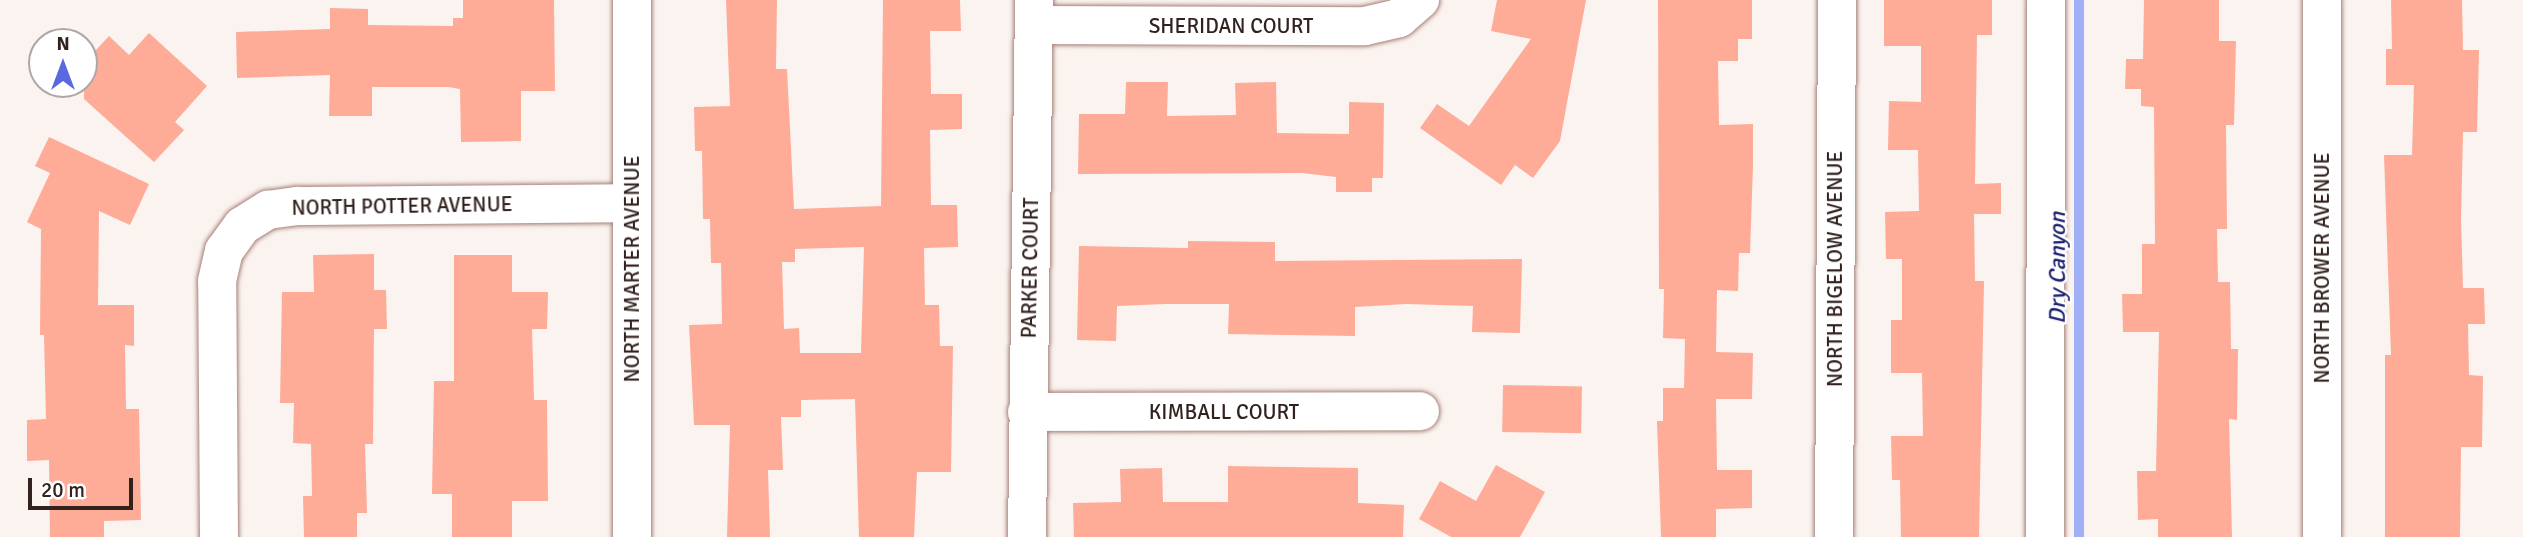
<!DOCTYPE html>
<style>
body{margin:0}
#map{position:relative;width:2523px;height:537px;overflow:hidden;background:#fbf3f0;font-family:Signika,sans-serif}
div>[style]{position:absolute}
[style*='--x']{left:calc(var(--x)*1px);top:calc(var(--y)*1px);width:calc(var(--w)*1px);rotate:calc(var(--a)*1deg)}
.stream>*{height:10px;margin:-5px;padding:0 5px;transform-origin:5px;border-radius:5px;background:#9fb0f6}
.building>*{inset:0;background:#feab98;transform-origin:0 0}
.roads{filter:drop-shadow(0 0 2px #a68077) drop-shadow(0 0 2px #a68077)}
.minor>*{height:38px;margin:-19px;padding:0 19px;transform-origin:19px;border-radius:19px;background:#fff}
span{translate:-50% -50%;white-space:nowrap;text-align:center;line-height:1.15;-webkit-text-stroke:5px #fff;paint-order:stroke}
.street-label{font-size:21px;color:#31221e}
.water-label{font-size:23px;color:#1f2371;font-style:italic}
.north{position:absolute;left:28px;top:28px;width:70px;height:70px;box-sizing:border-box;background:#fff;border:2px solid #ada7a5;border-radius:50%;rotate:0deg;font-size:19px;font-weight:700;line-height:28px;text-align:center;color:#31221e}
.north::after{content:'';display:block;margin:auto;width:24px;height:32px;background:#596ae1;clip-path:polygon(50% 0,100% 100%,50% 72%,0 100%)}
.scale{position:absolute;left:28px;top:478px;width:105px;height:32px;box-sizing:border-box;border:4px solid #31221e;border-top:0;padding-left:9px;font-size:21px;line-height:24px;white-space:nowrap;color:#31221e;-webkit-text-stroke:5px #fff;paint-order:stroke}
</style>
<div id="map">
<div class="stream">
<i style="--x:2079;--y:0;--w:537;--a:90"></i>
</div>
<div class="building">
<i style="clip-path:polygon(463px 0,554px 0,555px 91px,521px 91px,521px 141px,461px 142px,460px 89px,448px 87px,372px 87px,372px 116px,329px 116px,330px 75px,237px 78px,236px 32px,330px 29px,330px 8px,368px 9px,368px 25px,453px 26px,453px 18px,463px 18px)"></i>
<i style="clip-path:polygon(evenodd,726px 0,777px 0,776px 69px,787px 69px,794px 209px,881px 206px,883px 0,960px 0,961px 31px,930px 31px,931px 94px,962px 94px,962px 129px,930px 130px,931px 205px,957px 205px,958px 247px,924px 248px,925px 305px,939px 305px,940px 346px,953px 346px,951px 472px,917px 472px,914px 537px,859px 537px,855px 399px,801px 400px,801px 417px,781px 417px,783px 470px,768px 470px,770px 537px,727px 537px,730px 425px,694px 425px,689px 325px,722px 324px,721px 263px,711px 263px,710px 219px,703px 219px,702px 151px,695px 151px,694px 107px,730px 106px,726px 0,864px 247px,861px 353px,800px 353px,799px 328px,784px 329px,782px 262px,795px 262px,795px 249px,864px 247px)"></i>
<i style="clip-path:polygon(1497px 0,1586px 0,1560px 141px,1533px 178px,1515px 165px,1501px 185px,1420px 128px,1437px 104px,1469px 126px,1531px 39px,1491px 31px)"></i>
<i style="clip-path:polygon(1658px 0,1752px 0,1752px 39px,1738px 39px,1738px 61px,1718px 61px,1719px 125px,1753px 124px,1753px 165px,1750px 253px,1739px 253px,1738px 291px,1717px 290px,1716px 352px,1753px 353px,1752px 399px,1716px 399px,1717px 470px,1752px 470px,1752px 508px,1716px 509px,1716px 537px,1661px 537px,1657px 421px,1663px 421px,1663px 388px,1684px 388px,1685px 339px,1663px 338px,1664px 289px,1659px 289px)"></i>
<i style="clip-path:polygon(1884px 0,1992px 0,1992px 35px,1977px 35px,1975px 184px,2001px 183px,2001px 214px,1974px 214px,1975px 281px,1984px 281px,1979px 537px,1901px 537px,1900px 480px,1892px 480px,1891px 436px,1923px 436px,1922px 373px,1891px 373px,1891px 320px,1902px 320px,1902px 259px,1886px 259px,1885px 212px,1919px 211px,1918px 150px,1888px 150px,1889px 101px,1921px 102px,1921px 46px,1884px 46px)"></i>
<i style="clip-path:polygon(2144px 0,2219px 0,2219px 41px,2236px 41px,2234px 125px,2226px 125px,2227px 229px,2217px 229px,2218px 282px,2230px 282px,2231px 349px,2238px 349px,2237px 420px,2229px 419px,2232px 537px,2158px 537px,2158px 519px,2138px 520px,2137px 471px,2156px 471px,2159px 332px,2123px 332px,2122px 294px,2142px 294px,2142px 244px,2155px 244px,2154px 107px,2141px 106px,2141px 89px,2125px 89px,2126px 59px,2143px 59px)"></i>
<i style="clip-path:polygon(2391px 0,2462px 0,2463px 50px,2479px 50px,2477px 132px,2463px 132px,2461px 219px,2463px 288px,2484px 288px,2485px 324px,2468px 324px,2469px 375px,2483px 376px,2482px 447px,2461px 447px,2460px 537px,2385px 537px,2385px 355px,2391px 355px,2384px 155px,2412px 155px,2414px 85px,2386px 85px,2386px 49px,2392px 49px)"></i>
<i style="clip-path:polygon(149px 33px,207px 86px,175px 122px,184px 130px,154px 162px,84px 99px,84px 63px,109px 36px,129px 55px)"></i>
<i style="clip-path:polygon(1126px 82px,1168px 82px,1167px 116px,1236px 115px,1235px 83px,1276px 82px,1277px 133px,1349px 134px,1349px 102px,1384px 103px,1383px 178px,1372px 178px,1372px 192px,1336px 192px,1336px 177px,1302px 173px,1078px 174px,1079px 114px,1125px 114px)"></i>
<i style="clip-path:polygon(49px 137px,149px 184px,130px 225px,99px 211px,98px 305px,134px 305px,134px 346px,125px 345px,126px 409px,139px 409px,141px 520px,104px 521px,104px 537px,50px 537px,49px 460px,27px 461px,27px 420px,46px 419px,44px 335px,40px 335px,41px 229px,27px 222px,50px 173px,35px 166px)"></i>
<i style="clip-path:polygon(1188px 241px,1275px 242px,1275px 261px,1522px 259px,1520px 333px,1472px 332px,1473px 306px,1406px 304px,1355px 307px,1355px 336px,1228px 334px,1229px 304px,1166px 304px,1117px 306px,1116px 341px,1077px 340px,1079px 246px,1188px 248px)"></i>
<i style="clip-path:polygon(374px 254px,374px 290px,386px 290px,387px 329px,374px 329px,373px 444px,365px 444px,367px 513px,357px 513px,357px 537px,304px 537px,303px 496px,312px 496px,311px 444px,293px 443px,294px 403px,280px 403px,282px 292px,314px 292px,313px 255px)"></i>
<i style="clip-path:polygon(454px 255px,512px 255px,512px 292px,548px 292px,547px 329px,532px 329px,534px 400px,547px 400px,548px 501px,512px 501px,512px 537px,452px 537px,452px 494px,432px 494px,434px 381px,454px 381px)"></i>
<i style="left:1503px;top:385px;width:79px;height:47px;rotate:1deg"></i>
<i style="clip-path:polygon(1496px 465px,1545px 492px,1520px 537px,1451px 537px,1419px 519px,1440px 481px,1476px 501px)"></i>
<i style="clip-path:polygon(1228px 466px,1358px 468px,1358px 503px,1404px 505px,1403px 537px,1074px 537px,1073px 503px,1121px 502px,1120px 469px,1162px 468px,1163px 502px,1228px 502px)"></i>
</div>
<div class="roads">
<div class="minor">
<i style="--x:632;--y:0;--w:537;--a:90"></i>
<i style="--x:2322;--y:0;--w:537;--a:90"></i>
<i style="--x:1034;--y:25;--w:331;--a:0.2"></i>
<i style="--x:1365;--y:26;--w:35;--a:-13"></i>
<i style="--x:1399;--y:18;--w:28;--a:-41"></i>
<i style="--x:1027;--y:412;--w:393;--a:-0.1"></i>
<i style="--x:219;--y:537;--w:256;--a:-90.4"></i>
<i style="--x:217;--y:281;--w:31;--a:-77"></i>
<i style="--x:224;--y:251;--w:31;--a:-54"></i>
<i style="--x:242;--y:226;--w:31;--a:-32"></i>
<i style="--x:268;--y:210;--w:30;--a:-8"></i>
<i style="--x:298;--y:206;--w:334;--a:-0.5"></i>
<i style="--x:1027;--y:537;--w:537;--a:-89.25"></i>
<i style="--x:1834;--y:537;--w:537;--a:-89.68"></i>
<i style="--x:2045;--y:537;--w:537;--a:-89.89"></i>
</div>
</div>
<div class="street-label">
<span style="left:1231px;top:26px">SHERIDAN COURT</span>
<span style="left:402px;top:206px;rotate:-1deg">NORTH POTTER AVENUE</span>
<span style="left:1030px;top:268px;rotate:-89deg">PARKER COURT</span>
<span style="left:2322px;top:268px;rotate:-90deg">NORTH BROWER AVENUE</span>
<span style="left:632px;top:269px;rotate:-90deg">NORTH MARTER AVENUE</span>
<span style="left:1835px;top:269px;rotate:-90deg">NORTH BIGELOW AVENUE</span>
<span style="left:1224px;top:412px">KIMBALL COURT</span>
</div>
<div class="water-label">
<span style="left:2058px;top:268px;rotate:-90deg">Dry Canyon</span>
</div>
<div class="north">N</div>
<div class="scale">20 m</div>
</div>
